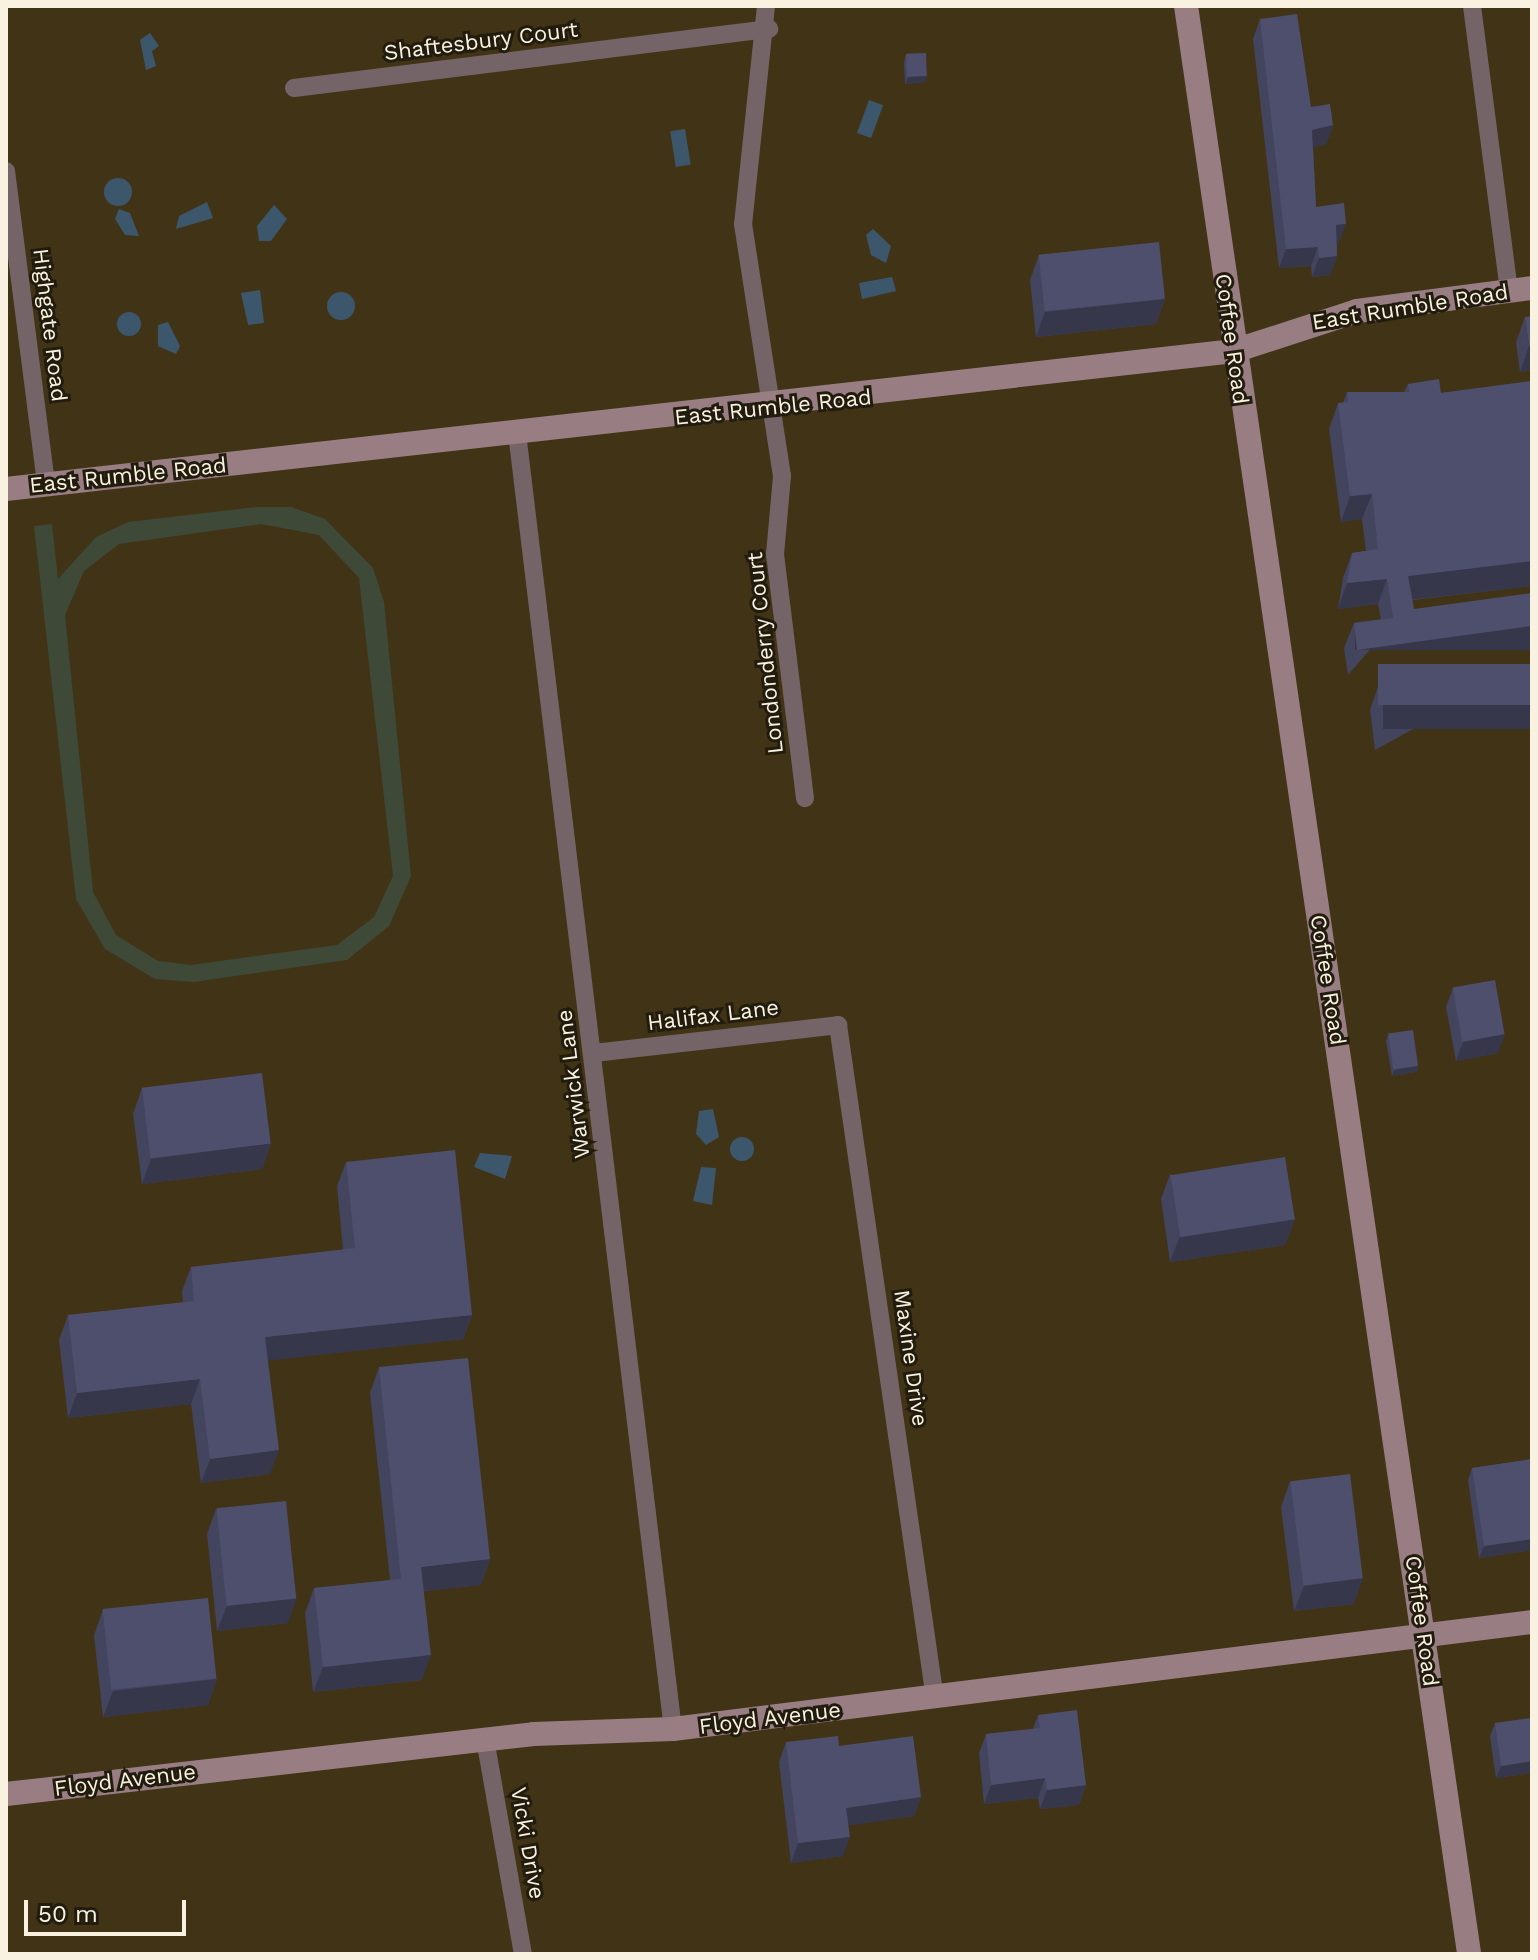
<!DOCTYPE html>
<style>
body{margin:0}
#map{position:relative;width:1538px;height:1960px;overflow:hidden;background:#413316;font-family:"Work Sans",sans-serif}
div>[style]{position:absolute}
[style*='--x']{left:calc(var(--x)*1px);top:calc(var(--y)*1px);width:calc(var(--w)*1px);rotate:calc(var(--a)*1deg)}
.green>*{inset:0;background:#3f4937}
.water>*{inset:0;background:#3c576c;transform-origin:0 0}
.round{border-radius:50%}
.street>*{height:18px;margin:-9px;padding:0 9px;transform-origin:9px;border-radius:9px;background:#756467}
.secondary>*{height:24px;margin:-12px;padding:0 12px;transform-origin:12px;border-radius:12px;background:#987e83}
.wall>*{inset:0;background:#43445e}
.shaded-wall>*{inset:0;background:#37374c;transform-origin:0 0}
.building>*{inset:0;background:#4e4f6d;transform-origin:0 0}
span{translate:-50% -50%;white-space:nowrap;text-align:center;line-height:1.15;-webkit-text-stroke:6px #221c0f;paint-order:stroke}
.street-label{font-size:22px;color:#faf2e1}
.frame{position:absolute;inset:0;border:8px solid #faf2e1;pointer-events:none}
.scale{position:absolute;left:24px;top:1900px;width:162px;height:36px;box-sizing:border-box;border:4px solid #faf2e1;border-top:0;padding-left:10px;font-size:24px;line-height:28px;white-space:nowrap;color:#faf2e1;-webkit-text-stroke:6px #221c0f;paint-order:stroke}
</style>
<div id="map">
<div class="green">
<i style="clip-path:polygon(evenodd,256px 507px,291px 507px,325px 519px,373px 568px,384px 602px,411px 876px,389px 926px,347px 960px,194px 982px,155px 979px,105px 949px,76px 899px,34px 526px,52px 524px,58px 579px,96px 537px,128px 522px,256px 507px,261px 524px,319px 535px,359px 578px,393px 876px,374px 917px,337px 945px,191px 965px,158px 961px,116px 935px,93px 892px,65px 615px,84px 571px,119px 544px,261px 524px)"></i>
</div>
<div class="water">
<i style="clip-path:polygon(150px 33px,159px 46px,152px 51px,156px 66px,146px 70px,140px 40px)"></i>
<i style="left:869px;top:100px;width:15px;height:35px;rotate:20deg"></i>
<i style="left:685px;top:129px;width:36px;height:15px;rotate:81deg"></i>
<i class="round" style="left:104px;top:178px;width:28px;height:28px"></i>
<i style="clip-path:polygon(207px 202px,213px 218px,176px 229px,179px 216px)"></i>
<i style="clip-path:polygon(274px 205px,287px 219px,271px 241px,259px 241px,257px 226px)"></i>
<i style="clip-path:polygon(119px 209px,130px 213px,139px 236px,125px 235px,115px 219px)"></i>
<i style="clip-path:polygon(873px 229px,891px 246px,886px 263px,871px 255px,866px 235px)"></i>
<i style="clip-path:polygon(892px 277px,896px 291px,862px 299px,859px 283px)"></i>
<i style="clip-path:polygon(260px 290px,264px 323px,248px 325px,241px 293px)"></i>
<i class="round" style="left:327px;top:292px;width:28px;height:28px"></i>
<i class="round" style="left:117px;top:312px;width:24px;height:24px"></i>
<i style="clip-path:polygon(168px 322px,180px 346px,176px 354px,158px 346px,158px 325px)"></i>
<i style="clip-path:polygon(713px 1109px,719px 1137px,706px 1145px,696px 1134px,699px 1111px)"></i>
<i class="round" style="left:730px;top:1137px;width:24px;height:24px"></i>
<i style="clip-path:polygon(480px 1153px,512px 1156px,505px 1179px,474px 1167px)"></i>
<i style="clip-path:polygon(701px 1167px,716px 1168px,712px 1205px,693px 1201px)"></i>
</div>
<div class="street">
<i style="--x:766;--y:6;--w:219;--a:96"></i>
<i style="--x:743;--y:224;--w:255;--a:81.2"></i>
<i style="--x:782;--y:476;--w:78;--a:95.1"></i>
<i style="--x:775;--y:554;--w:246;--a:83"></i>
<i style="--x:1472;--y:6;--w:287;--a:82.6"></i>
<i style="--x:294;--y:88;--w:479;--a:-7.1"></i>
<i style="--x:6;--y:171;--w:316;--a:82.7"></i>
<i style="--x:517;--y:433;--w:1305;--a:83.14"></i>
<i style="--x:594;--y:1053;--w:246;--a:-6.5"></i>
<i style="--x:838;--y:1025;--w:681;--a:81.81"></i>
<i style="--x:485;--y:1739;--w:218;--a:80"></i>
</div>
<div class="secondary">
<i style="--x:1186;--y:6;--w:1968;--a:81.73"></i>
<i style="--x:6;--y:489;--w:1236;--a:-6.41"></i>
<i style="--x:1234;--y:351;--w:129;--a:-18"></i>
<i style="--x:1357;--y:311;--w:177;--a:-7.5"></i>
<i style="--x:6;--y:1794;--w:531;--a:-6.48"></i>
<i style="--x:534;--y:1734;--w:139;--a:-2.1"></i>
<i style="--x:673;--y:1729;--w:866;--a:-7.1"></i>
</div>
<div class="wall">
<i style="clip-path:polygon(1260px 19px,1311px 107px,1333px 125px,1326px 144px,1313px 147px,1316px 207px,1339px 243px,1337px 243px,1337px 256px,1330px 275px,1312px 277px,1311px 266px,1279px 268px,1253px 39px)"></i>
<i style="clip-path:polygon(906px 55px,925px 82px,905px 84px,904px 62px)"></i>
<i style="clip-path:polygon(1039px 255px,1165px 299px,1156px 324px,1036px 337px,1030px 280px)"></i>
<i style="clip-path:polygon(1525px 317px,1532px 370px,1520px 372px,1516px 342px)"></i>
<i style="clip-path:polygon(1532px 381px,1532px 586px,1413px 600px,1348px 675px,1344px 648px,1354px 623px,1381px 619px,1378px 604px,1338px 609px,1343px 578px,1352px 553px,1366px 551px,1362px 519px,1341px 522px,1329px 429px,1338px 403px,1343px 403px,1347px 392px,1404px 392px,1408px 384px,1441px 393px)"></i>
<i style="clip-path:polygon(1532px 664px,1375px 750px,1370px 710px,1379px 684px)"></i>
<i style="clip-path:polygon(1453px 988px,1498px 1053px,1456px 1061px,1446px 1007px)"></i>
<i style="clip-path:polygon(1388px 1035px,1418px 1066px,1416px 1072px,1392px 1076px,1386px 1041px)"></i>
<i style="clip-path:polygon(142px 1088px,271px 1143px,262px 1169px,142px 1184px,133px 1114px)"></i>
<i style="clip-path:polygon(346px 1162px,472px 1315px,463px 1339px,268px 1360px,270px 1474px,201px 1483px,191px 1404px,68px 1418px,59px 1340px,68px 1315px,183px 1303px,182px 1291px,191px 1267px,343px 1250px,337px 1186px)"></i>
<i style="clip-path:polygon(1170px 1174px,1295px 1219px,1285px 1245px,1170px 1262px,1161px 1199px)"></i>
<i style="clip-path:polygon(379px 1367px,490px 1559px,481px 1585px,424px 1591px,422px 1680px,313px 1692px,305px 1613px,314px 1588px,390px 1580px,370px 1393px)"></i>
<i style="clip-path:polygon(1532px 1459px,1532px 1550px,1479px 1558px,1468px 1480px,1472px 1468px)"></i>
<i style="clip-path:polygon(1290px 1481px,1354px 1604px,1294px 1611px,1281px 1507px)"></i>
<i style="clip-path:polygon(216px 1509px,288px 1623px,217px 1631px,207px 1534px)"></i>
<i style="clip-path:polygon(103px 1610px,217px 1679px,208px 1705px,103px 1717px,94px 1635px)"></i>
<i style="clip-path:polygon(1038px 1715px,1086px 1785px,1079px 1805px,1040px 1809px,1038px 1798px,984px 1804px,979px 1753px,986px 1734px,1033px 1729px)"></i>
<i style="clip-path:polygon(1532px 1718px,1532px 1773px,1496px 1778px,1490px 1736px,1495px 1723px)"></i>
<i style="clip-path:polygon(786px 1742px,839px 1746px,921px 1797px,914px 1816px,848px 1825px,843px 1856px,791px 1863px,779px 1762px)"></i>
</div>
<div class="shaded-wall">
<i style="clip-path:polygon(927px 76px,925px 82px,905px 84px,908px 77px)"></i>
<i style="clip-path:polygon(1333px 125px,1326px 144px,1305px 150px,1312px 130px)"></i>
<i style="clip-path:polygon(1346px 224px,1339px 243px,1329px 244px,1336px 225px)"></i>
<i style="clip-path:polygon(1318px 247px,1311px 266px,1279px 268px,1286px 249px)"></i>
<i style="clip-path:polygon(1337px 256px,1330px 275px,1312px 277px,1319px 258px)"></i>
<i style="clip-path:polygon(1165px 299px,1156px 324px,1036px 337px,1045px 312px)"></i>
<i style="clip-path:polygon(1529px 346px,1532px 346px,1532px 370px,1520px 372px)"></i>
<i style="clip-path:polygon(1372px 494px,1362px 519px,1341px 522px,1350px 496px)"></i>
<i style="clip-path:polygon(1532px 561px,1532px 586px,1399px 601px,1408px 576px)"></i>
<i style="clip-path:polygon(1387px 579px,1378px 604px,1338px 609px,1347px 583px)"></i>
<i style="left:1532px;top:626px;width:24px;height:177px;rotate:90deg"></i>
<i style="left:1532px;top:705px;width:24px;height:149px;rotate:90deg"></i>
<i style="clip-path:polygon(1505px 1034px,1498px 1053px,1456px 1061px,1463px 1042px)"></i>
<i style="clip-path:polygon(1418px 1066px,1416px 1072px,1392px 1076px,1394px 1070px)"></i>
<i style="clip-path:polygon(271px 1143px,262px 1169px,142px 1184px,151px 1159px)"></i>
<i style="clip-path:polygon(1295px 1219px,1285px 1245px,1170px 1262px,1180px 1236px)"></i>
<i style="clip-path:polygon(472px 1315px,463px 1339px,256px 1362px,265px 1337px)"></i>
<i style="clip-path:polygon(200px 1379px,191px 1404px,68px 1418px,77px 1393px)"></i>
<i style="clip-path:polygon(279px 1450px,270px 1474px,201px 1483px,210px 1459px)"></i>
<i style="clip-path:polygon(1532px 1539px,1532px 1550px,1479px 1558px,1484px 1546px)"></i>
<i style="clip-path:polygon(490px 1559px,481px 1585px,412px 1592px,421px 1567px)"></i>
<i style="clip-path:polygon(1363px 1578px,1354px 1604px,1294px 1611px,1304px 1586px)"></i>
<i style="clip-path:polygon(297px 1598px,288px 1623px,217px 1631px,227px 1606px)"></i>
<i style="clip-path:polygon(431px 1655px,422px 1680px,313px 1692px,323px 1667px)"></i>
<i style="clip-path:polygon(217px 1679px,208px 1705px,103px 1717px,113px 1691px)"></i>
<i style="clip-path:polygon(1532px 1761px,1532px 1773px,1496px 1778px,1501px 1766px)"></i>
<i style="clip-path:polygon(1045px 1778px,1038px 1798px,984px 1804px,991px 1785px)"></i>
<i style="clip-path:polygon(1086px 1785px,1079px 1805px,1040px 1809px,1047px 1790px)"></i>
<i style="clip-path:polygon(921px 1797px,914px 1816px,839px 1827px,846px 1808px)"></i>
<i style="clip-path:polygon(850px 1837px,843px 1856px,791px 1863px,798px 1843px)"></i>
</div>
<div class="building">
<i style="clip-path:polygon(1297px 14px,1311px 107px,1330px 104px,1333px 125px,1312px 130px,1316px 207px,1344px 203px,1346px 224px,1336px 225px,1337px 256px,1319px 258px,1318px 247px,1286px 249px,1260px 19px)"></i>
<i style="left:926px;top:53px;width:23px;height:20px;rotate:88deg"></i>
<i style="left:1159px;top:242px;width:57px;height:121px;rotate:84deg"></i>
<i style="clip-path:polygon(1532px 316px,1532px 346px,1529px 346px,1525px 317px)"></i>
<i style="clip-path:polygon(1439px 379px,1441px 393px,1532px 381px,1532px 561px,1408px 576px,1414px 609px,1532px 593px,1532px 626px,1357px 650px,1354px 623px,1393px 618px,1387px 579px,1347px 583px,1352px 553px,1378px 549px,1372px 494px,1350px 496px,1338px 403px,1348px 402px,1347px 392px,1409px 392px,1408px 384px)"></i>
<i style="left:1532px;top:664px;width:41px;height:154px;rotate:90deg"></i>
<i style="left:1495px;top:980px;width:55px;height:43px;rotate:80deg"></i>
<i style="left:1413px;top:1030px;width:36px;height:25px;rotate:82deg"></i>
<i style="left:262px;top:1073px;width:71px;height:121px;rotate:83deg"></i>
<i style="clip-path:polygon(455px 1150px,472px 1315px,265px 1337px,279px 1450px,210px 1459px,200px 1379px,77px 1393px,68px 1315px,194px 1301px,191px 1267px,355px 1248px,346px 1162px)"></i>
<i style="left:1285px;top:1157px;width:63px;height:116px;rotate:81deg"></i>
<i style="clip-path:polygon(468px 1358px,490px 1559px,421px 1567px,431px 1655px,323px 1667px,314px 1588px,401px 1579px,379px 1367px)"></i>
<i style="clip-path:polygon(1532px 1459px,1532px 1539px,1484px 1546px,1472px 1468px)"></i>
<i style="left:1350px;top:1474px;width:105px;height:60px;rotate:83deg"></i>
<i style="left:286px;top:1501px;width:98px;height:70px;rotate:84deg"></i>
<i style="left:208px;top:1598px;width:81px;height:106px;rotate:84deg"></i>
<i style="clip-path:polygon(1077px 1710px,1086px 1785px,1047px 1790px,1045px 1778px,991px 1785px,986px 1734px,1040px 1728px,1038px 1715px)"></i>
<i style="clip-path:polygon(1532px 1718px,1532px 1761px,1501px 1766px,1495px 1723px)"></i>
<i style="clip-path:polygon(838px 1736px,839px 1746px,913px 1736px,921px 1797px,846px 1808px,850px 1837px,798px 1843px,786px 1742px)"></i>
</div>
<div class="street-label">
<span style="left:481px;top:41px;rotate:-7deg">Shaftesbury Court</span>
<span style="left:1410px;top:307px;rotate:-9deg">East Rumble Road</span>
<span style="left:50px;top:325px;rotate:83deg">Highgate Road</span>
<span style="left:1232px;top:339px;rotate:82deg">Coffee Road</span>
<span style="left:773px;top:407px;rotate:-6deg">East Rumble Road</span>
<span style="left:128px;top:475px;rotate:-6deg">East Rumble Road</span>
<span style="left:765px;top:653px;rotate:-96deg">Londonderry Court</span>
<span style="left:1328px;top:980px;rotate:81deg">Coffee Road</span>
<span style="left:713px;top:1015px;rotate:-7deg">Halifax Lane</span>
<span style="left:573px;top:1084px;rotate:-97deg">Warwick Lane</span>
<span style="left:911px;top:1358px;rotate:82deg">Maxine Drive</span>
<span style="left:1422px;top:1621px;rotate:82deg">Coffee Road</span>
<span style="left:770px;top:1718px;rotate:-7deg">Floyd Avenue</span>
<span style="left:125px;top:1780px;rotate:-7deg">Floyd Avenue</span>
<span style="left:528px;top:1843px;rotate:80deg">Vicki Drive</span>
</div>
<div class="frame"></div>
<div class="scale">50 m</div>
</div>
